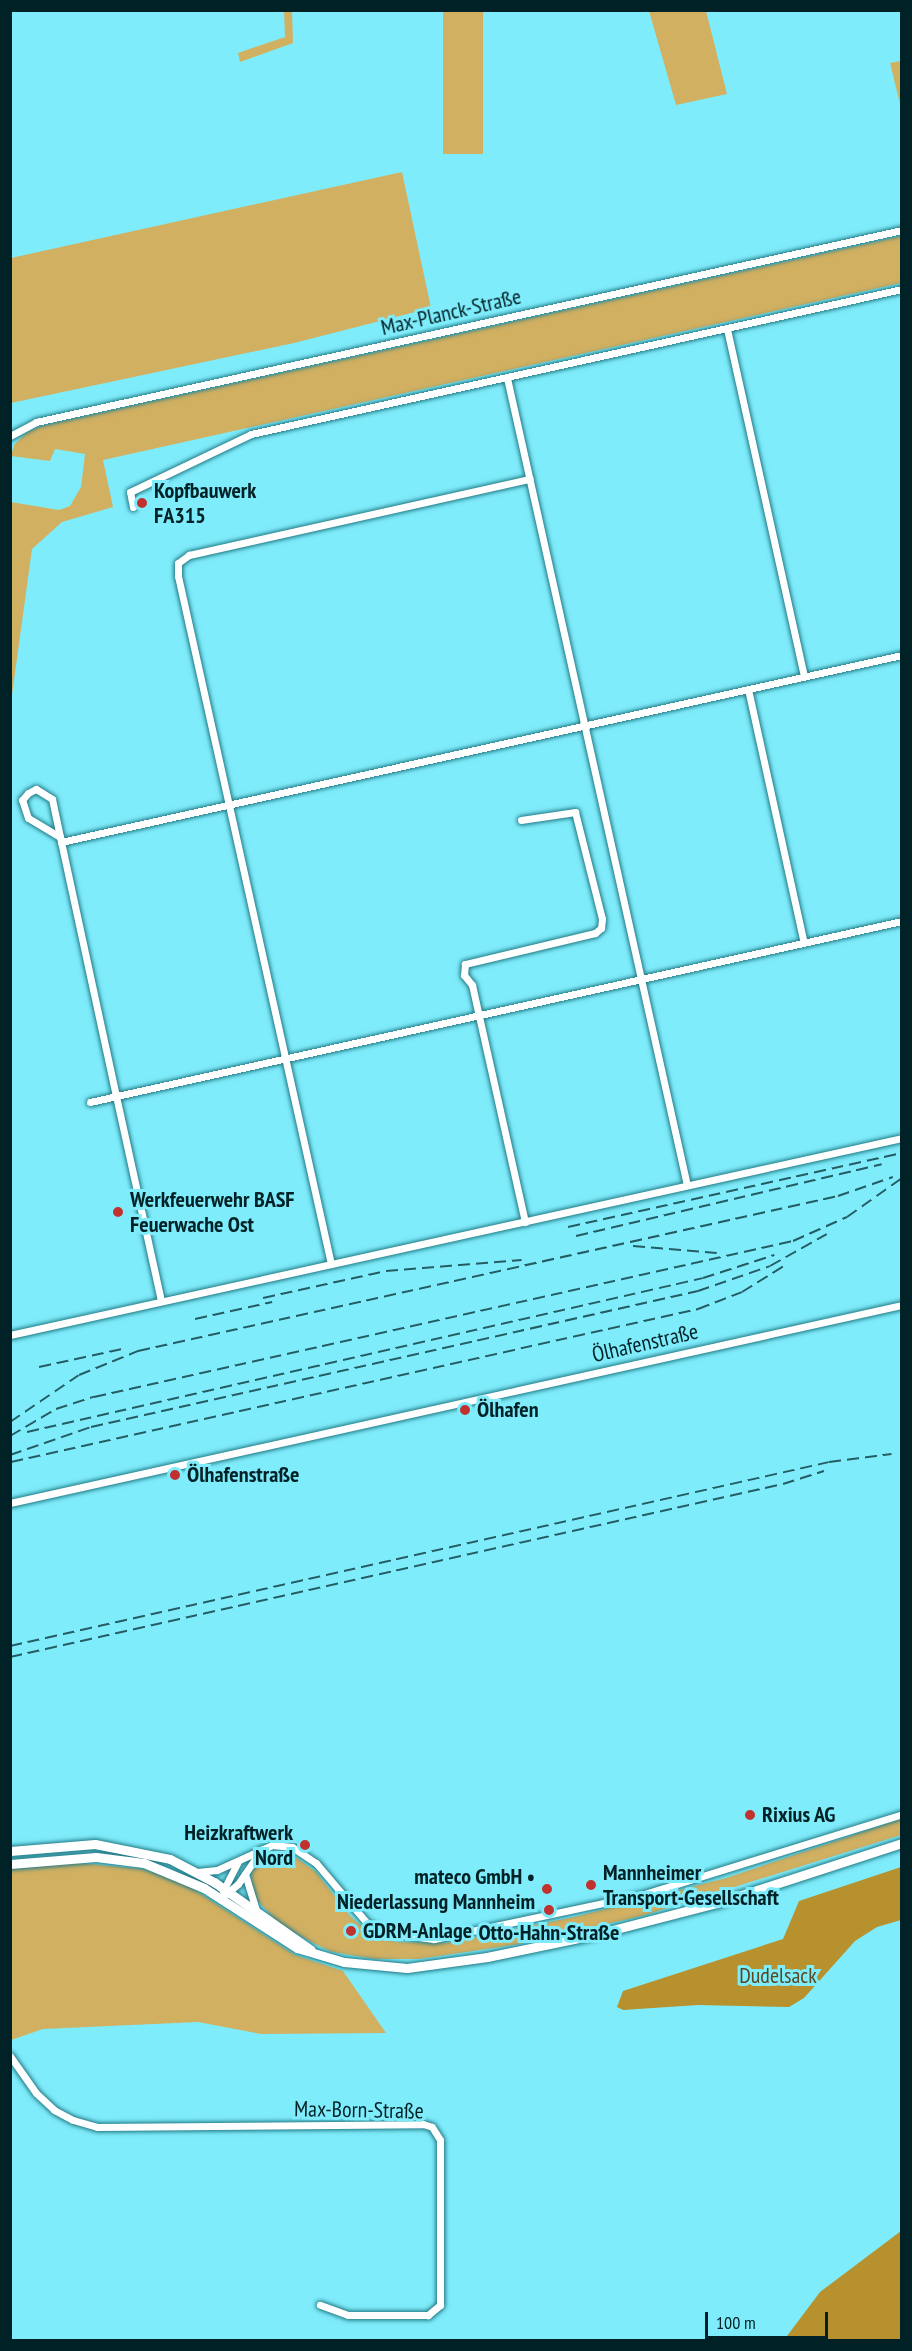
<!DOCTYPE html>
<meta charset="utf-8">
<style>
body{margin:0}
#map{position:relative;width:912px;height:2351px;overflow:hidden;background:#7fecfb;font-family:"PT Sans Narrow",sans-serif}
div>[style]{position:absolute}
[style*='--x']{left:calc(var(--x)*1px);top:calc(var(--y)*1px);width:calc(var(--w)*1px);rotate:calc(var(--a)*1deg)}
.green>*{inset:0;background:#d1b061;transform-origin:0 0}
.forest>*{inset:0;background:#b7912d}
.roads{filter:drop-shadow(0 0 2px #227b86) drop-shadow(0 0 2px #227b86)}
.street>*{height:7px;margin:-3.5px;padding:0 3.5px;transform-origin:3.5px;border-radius:3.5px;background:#fff}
.secondary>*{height:9px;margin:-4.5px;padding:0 4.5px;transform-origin:4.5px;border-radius:4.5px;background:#fff}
.rail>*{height:2px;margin-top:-1px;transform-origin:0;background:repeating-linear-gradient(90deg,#245c63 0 12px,transparent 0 18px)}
.dots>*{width:16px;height:16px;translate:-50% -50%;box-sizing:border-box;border:3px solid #7fecfb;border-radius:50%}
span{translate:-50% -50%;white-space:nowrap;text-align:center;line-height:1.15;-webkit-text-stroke:6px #7fecfb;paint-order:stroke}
.street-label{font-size:22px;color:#002226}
.poi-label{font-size:22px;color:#002226;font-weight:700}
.left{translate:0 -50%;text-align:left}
.right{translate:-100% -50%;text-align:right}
.park-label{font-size:22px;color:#594820}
.frame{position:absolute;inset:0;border:12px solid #002226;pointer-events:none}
.scale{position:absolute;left:705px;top:2312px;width:123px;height:27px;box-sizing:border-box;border:3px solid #002226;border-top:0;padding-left:8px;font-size:18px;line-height:21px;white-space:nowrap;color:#002226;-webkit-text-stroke:4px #7fecfb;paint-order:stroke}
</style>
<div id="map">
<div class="green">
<i style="clip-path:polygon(284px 11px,292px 11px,293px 43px,240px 62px,238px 53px,285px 37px)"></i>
<i style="left:443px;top:11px;width:40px;height:143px"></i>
<i style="clip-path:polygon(649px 11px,706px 11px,727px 94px,676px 105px)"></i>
<i style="clip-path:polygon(901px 61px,902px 61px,901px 108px,890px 63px)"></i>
<i style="clip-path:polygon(402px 172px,431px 308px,294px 343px,11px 403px,11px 258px)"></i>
<i style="clip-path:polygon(901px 236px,901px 283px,103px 460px,113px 507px,62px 522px,32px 549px,11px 702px,11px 502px,59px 510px,70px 506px,81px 487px,85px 454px,55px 449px,50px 461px,11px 456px,14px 445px,26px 433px,41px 426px)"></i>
<i style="clip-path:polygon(901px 1819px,901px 1835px,642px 1916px,520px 1944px,419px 1959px,375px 1959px,332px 1952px,313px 1943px,279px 1924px,257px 1900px,252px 1888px,251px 1872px,262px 1857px,279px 1851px,290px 1853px,316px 1872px,350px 1916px,364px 1928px,396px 1942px,445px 1943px,574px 1917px,726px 1878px)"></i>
<i style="clip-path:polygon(59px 1861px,142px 1869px,181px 1881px,295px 1955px,343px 1971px,386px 2033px,261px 2034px,198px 2022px,43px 2029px,11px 2040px,10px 1864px)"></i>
</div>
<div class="forest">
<i style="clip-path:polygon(901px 1867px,901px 1920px,877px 1927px,855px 1941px,804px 1998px,789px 2007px,698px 2005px,623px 2010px,617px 2007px,623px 1991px,783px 1939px,799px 1901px)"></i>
<i style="clip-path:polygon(901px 2231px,901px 2340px,784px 2340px,820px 2292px)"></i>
</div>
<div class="roads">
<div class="street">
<i style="--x:727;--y:329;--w:356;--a:77.5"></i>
<i style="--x:507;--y:378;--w:827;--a:77.43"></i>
<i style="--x:10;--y:436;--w:30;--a:-28"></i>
<i style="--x:36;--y:422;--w:887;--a:-12.5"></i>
<i style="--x:133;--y:507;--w:15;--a:-101"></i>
<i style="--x:130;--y:492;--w:134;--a:-25.6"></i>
<i style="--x:251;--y:434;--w:667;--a:-12.56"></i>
<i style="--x:748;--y:689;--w:260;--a:77.6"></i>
<i style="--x:521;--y:820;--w:55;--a:-8.4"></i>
<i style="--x:575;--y:812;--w:110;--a:75.8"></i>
<i style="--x:602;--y:919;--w:9;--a:96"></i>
<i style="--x:601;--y:928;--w:8;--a:140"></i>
<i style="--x:595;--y:933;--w:134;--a:166.6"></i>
<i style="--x:465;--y:964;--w:11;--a:95"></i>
<i style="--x:464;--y:975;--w:13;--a:51"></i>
<i style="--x:472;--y:985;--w:243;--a:77.4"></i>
<i style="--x:60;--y:837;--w:37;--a:-149"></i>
<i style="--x:28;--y:818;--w:19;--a:-108"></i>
<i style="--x:22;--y:800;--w:9;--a:-49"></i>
<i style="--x:28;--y:793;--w:9;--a:-27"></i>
<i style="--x:36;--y:789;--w:19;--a:32"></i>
<i style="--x:52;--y:799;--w:39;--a:78"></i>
<i style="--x:60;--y:837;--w:265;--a:77.8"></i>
<i style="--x:116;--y:1096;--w:210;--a:77.6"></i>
<i style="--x:61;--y:842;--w:862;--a:-12.54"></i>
<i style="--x:90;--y:1102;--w:832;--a:-12.57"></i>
<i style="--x:331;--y:1264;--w:705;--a:-102.54"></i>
<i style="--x:178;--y:576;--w:13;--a:-90"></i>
<i style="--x:178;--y:563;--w:14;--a:-36"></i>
<i style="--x:189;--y:555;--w:349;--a:-12.6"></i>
<i style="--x:10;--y:1335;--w:913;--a:-12.45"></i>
<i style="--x:10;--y:1503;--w:914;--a:-12.52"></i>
<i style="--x:197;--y:1872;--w:20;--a:-6"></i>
<i style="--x:217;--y:1870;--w:60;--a:-24.4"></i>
<i style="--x:272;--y:1845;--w:20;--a:6"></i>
<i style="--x:292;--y:1847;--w:29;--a:34"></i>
<i style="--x:316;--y:1863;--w:79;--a:49.6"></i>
<i style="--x:367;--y:1923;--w:23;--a:25"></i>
<i style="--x:388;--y:1933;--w:46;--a:7.4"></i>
<i style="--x:434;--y:1939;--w:212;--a:-12"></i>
<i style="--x:641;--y:1895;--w:273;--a:-17.2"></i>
<i style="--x:245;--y:1874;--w:39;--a:73"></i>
<i style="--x:223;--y:1891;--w:33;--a:-63"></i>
<i style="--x:220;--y:1899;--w:23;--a:-40"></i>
<i style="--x:238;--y:1884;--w:42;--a:-55.6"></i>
<i style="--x:10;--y:2056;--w:45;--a:54.9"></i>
<i style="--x:36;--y:2093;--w:25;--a:43"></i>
<i style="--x:54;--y:2110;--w:21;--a:28"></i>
<i style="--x:73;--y:2120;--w:25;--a:16"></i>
<i style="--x:97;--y:2127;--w:326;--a:-0.5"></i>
<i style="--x:423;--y:2124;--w:9;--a:18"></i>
<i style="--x:432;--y:2127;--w:15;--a:58"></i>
<i style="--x:440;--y:2140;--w:165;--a:90"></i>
<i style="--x:440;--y:2305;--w:16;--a:140"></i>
<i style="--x:428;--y:2315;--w:80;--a:180"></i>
<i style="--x:348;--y:2315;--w:30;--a:-160"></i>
</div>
<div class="secondary">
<i style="--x:10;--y:1851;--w:85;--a:-4.7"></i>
<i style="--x:95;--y:1844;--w:76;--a:11.3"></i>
<i style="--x:170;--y:1859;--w:50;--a:27.6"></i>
<i style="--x:214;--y:1882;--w:118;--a:35"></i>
<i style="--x:10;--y:1864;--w:86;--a:-4.7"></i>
<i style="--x:96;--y:1857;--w:48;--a:7.1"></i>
<i style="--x:144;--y:1863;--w:65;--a:22.6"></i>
<i style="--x:204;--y:1888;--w:111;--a:32.8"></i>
<i style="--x:297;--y:1948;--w:49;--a:16.6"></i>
<i style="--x:344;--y:1962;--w:63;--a:5.4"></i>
<i style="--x:407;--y:1968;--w:81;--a:-7.8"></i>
<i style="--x:487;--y:1957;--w:108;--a:-11.7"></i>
<i style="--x:593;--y:1935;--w:128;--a:-14.5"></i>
<i style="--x:717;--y:1903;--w:194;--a:-18"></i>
</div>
</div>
<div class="rail">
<i style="--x:568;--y:1227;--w:342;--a:-12.5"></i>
<i style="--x:576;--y:1236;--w:314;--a:-13.2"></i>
<i style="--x:633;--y:1246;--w:84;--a:4.8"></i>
<i style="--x:263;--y:1298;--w:126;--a:-12.4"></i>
<i style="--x:386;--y:1271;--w:136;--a:-4.6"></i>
<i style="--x:195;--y:1319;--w:79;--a:-12.4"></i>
<i style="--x:39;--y:1367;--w:85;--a:-12.2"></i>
<i style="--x:10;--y:1422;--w:83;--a:-34.3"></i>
<i style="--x:79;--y:1375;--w:64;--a:-22.1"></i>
<i style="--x:138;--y:1351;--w:717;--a:-12.49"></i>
<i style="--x:838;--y:1196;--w:58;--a:-19.1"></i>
<i style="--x:27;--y:1432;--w:693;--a:-12.83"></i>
<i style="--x:703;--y:1278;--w:75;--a:-17.9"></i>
<i style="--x:10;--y:1436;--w:53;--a:-30.4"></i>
<i style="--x:56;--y:1409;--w:40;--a:-18"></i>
<i style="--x:94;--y:1397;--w:716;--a:-12.58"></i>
<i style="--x:793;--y:1241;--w:59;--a:-24"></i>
<i style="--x:847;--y:1217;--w:67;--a:-35.3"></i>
<i style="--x:10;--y:1455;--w:86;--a:-19.1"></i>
<i style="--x:91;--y:1427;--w:622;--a:-12.63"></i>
<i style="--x:698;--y:1291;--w:76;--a:-19.1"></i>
<i style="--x:770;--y:1266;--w:65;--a:-29.3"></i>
<i style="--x:11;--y:1462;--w:704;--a:-12.56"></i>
<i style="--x:698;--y:1309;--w:47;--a:-21.1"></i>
<i style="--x:742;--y:1292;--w:49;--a:-31.8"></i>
<i style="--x:10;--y:1646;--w:839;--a:-12.66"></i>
<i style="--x:829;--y:1462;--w:63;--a:-7.4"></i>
<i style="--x:10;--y:1657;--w:792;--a:-12.62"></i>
<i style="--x:783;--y:1484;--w:43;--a:-17.6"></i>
</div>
<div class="dots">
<i style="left:142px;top:503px;background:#c1322f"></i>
<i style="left:118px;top:1212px;background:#c1322f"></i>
<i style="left:465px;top:1410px;background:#c1322f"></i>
<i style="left:175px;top:1475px;background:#c1322f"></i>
<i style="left:750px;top:1815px;background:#c1322f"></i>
<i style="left:305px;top:1845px;background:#c1322f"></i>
<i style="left:591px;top:1885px;background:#c1322f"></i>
<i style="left:547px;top:1889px;background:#c1322f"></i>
<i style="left:549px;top:1910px;background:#c1322f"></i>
<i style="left:351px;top:1931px;background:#c1322f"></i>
</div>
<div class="street-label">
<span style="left:451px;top:312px;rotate:-13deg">Max-Planck-Straße</span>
<span style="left:645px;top:1343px;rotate:-13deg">Ölhafenstraße</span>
<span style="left:359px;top:2110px;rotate:1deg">Max-Born-Straße</span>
</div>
<div class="poi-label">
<span class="left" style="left:154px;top:503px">Kopfbauwerk<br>FA315</span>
<span class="left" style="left:130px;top:1212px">Werkfeuerwehr BASF<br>Feuerwache Ost</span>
<span class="left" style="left:477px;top:1410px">Ölhafen</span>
<span class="left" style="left:187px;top:1475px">Ölhafenstraße</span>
<span class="left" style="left:762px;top:1815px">Rixius AG</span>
<span class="right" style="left:293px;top:1845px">Heizkraftwerk<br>Nord</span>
<span class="left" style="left:603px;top:1885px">Mannheimer<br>Transport-Gesellschaft</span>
<span class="right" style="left:535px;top:1889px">mateco GmbH •<br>Niederlassung Mannheim</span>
<span class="left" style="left:363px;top:1931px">GDRM-Anlage</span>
<span style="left:549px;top:1933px">Otto-Hahn-Straße</span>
</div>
<div class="park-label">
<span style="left:778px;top:1976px">Dudelsack</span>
</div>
<div class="frame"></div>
<div class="scale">100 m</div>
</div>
